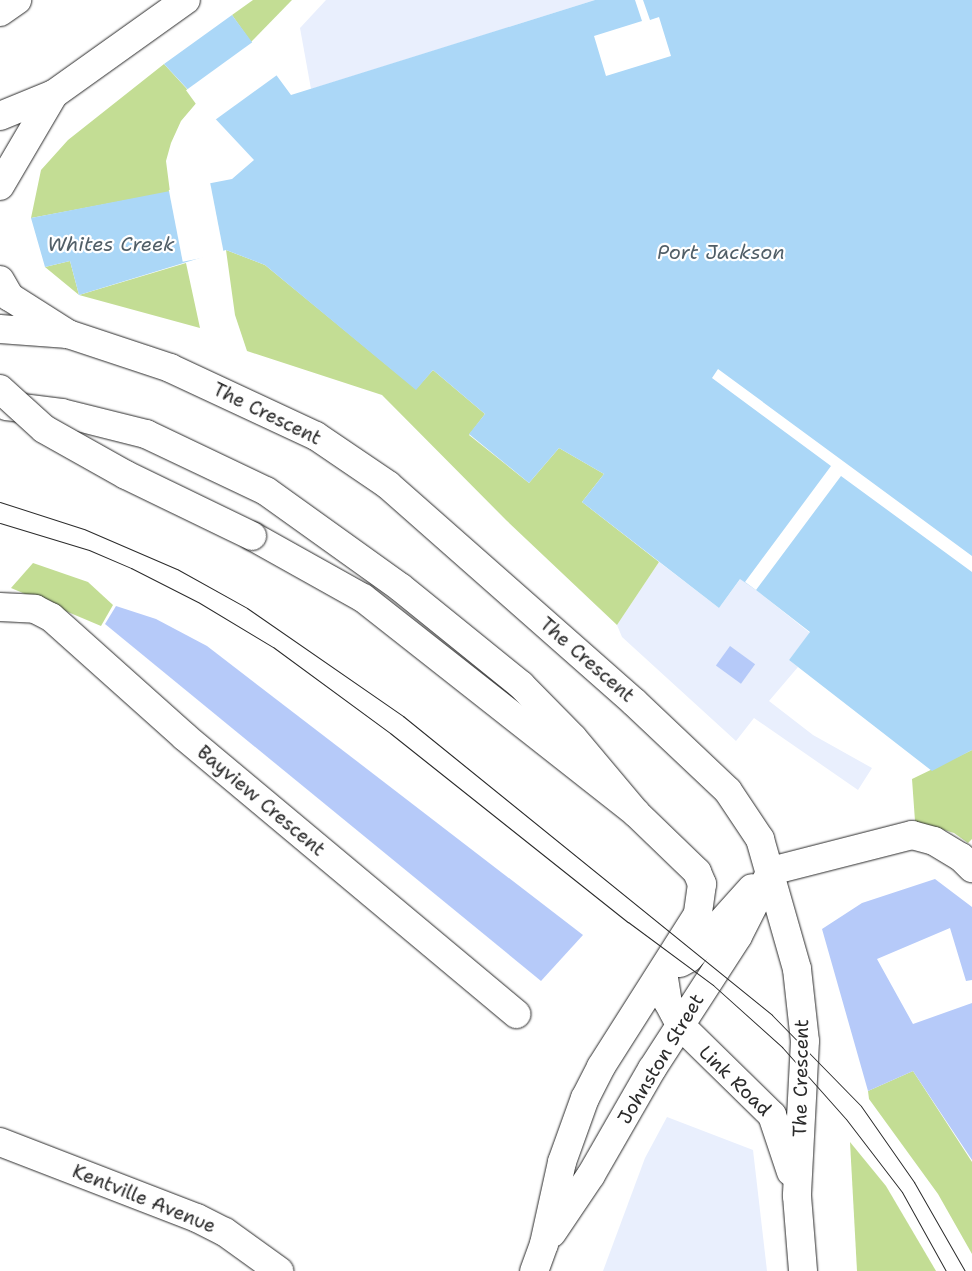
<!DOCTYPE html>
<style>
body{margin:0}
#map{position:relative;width:972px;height:1271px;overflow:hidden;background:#fff;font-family:"Shantell Sans",sans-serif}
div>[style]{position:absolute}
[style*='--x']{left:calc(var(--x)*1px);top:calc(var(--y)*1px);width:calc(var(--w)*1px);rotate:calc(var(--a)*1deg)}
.built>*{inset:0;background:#e9effd}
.green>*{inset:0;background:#c3dd94}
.water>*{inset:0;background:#abd7f7}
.pier>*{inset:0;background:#fff;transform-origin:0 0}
.building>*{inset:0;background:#b6caf9;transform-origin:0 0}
.roads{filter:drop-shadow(0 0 1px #2b2b2b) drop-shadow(0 0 1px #2b2b2b)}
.minor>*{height:28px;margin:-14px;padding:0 14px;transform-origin:14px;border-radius:14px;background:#fff}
.primary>*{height:28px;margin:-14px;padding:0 14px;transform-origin:14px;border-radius:14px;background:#fff}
.trunk>*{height:28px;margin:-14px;padding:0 14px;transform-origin:14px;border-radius:14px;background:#fff}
.tram>*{height:1px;margin:-0.5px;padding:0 0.5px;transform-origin:0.5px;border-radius:0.5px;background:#2b2b2b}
.bridges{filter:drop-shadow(0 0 1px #2b2b2b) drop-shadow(0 0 1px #2b2b2b)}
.trunk-bridge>*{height:28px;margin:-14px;padding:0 14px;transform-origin:14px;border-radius:14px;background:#fff}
span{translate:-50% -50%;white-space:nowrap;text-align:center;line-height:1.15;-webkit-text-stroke:4.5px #fff;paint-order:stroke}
.street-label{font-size:19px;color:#2b2b2b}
.water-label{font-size:20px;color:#515f68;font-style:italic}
</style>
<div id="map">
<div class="built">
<i style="clip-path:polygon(326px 0,595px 0,311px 89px,300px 28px)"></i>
<i style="clip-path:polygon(659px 562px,719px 608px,741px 578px,810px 633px,789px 660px,798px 667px,769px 701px,813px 735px,872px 768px,858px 790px,754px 718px,736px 741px,622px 637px,617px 625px)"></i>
<i style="clip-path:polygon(667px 1117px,753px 1150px,767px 1271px,603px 1271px,645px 1158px)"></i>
</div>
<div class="green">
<i style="clip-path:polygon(253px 0,292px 0,251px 42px,232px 15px)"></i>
<i style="clip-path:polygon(164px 64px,198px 101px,181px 121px,171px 143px,166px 161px,170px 192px,31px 218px,41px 170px,68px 140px)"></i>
<i style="clip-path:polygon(226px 250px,265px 265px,416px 389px,433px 370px,485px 414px,469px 435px,529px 483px,559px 448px,604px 474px,582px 502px,659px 562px,617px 625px,506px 520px,382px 395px,247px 351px,235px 315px)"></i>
<i style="clip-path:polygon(70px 261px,79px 295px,186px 263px,200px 328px,79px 295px,45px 267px)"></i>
<i style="clip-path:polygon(33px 563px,88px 582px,113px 605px,101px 626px,11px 588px)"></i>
<i style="clip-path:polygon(972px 750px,972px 839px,968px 843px,954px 833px,915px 821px,912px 779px)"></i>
<i style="clip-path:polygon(913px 1071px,972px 1162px,972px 1254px,938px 1194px,869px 1099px,868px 1091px)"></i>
<i style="clip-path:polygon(850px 1142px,886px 1186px,936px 1271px,857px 1271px)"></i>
</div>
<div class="water">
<i style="clip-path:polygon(595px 0,972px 0,972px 750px,932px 771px,789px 660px,810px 632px,756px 590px,740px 579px,719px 608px,582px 502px,604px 474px,559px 448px,529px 483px,469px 434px,485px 414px,433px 370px,416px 390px,265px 265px,226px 250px,79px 295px,70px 261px,45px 267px,31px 218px,232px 179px,254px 160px,164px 64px,232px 15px,291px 95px)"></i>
</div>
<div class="pier">
<i style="clip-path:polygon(635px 0,643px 0,650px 20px,659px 17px,671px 56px,606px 76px,594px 36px,642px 21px)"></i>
<i style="left:254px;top:41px;width:41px;height:84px;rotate:54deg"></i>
<i style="left:210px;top:182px;width:73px;height:42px;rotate:79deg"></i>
<i style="clip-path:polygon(718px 369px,972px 556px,972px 572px,841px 476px,756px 590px,745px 582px,831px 466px,712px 378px)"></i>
</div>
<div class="building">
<i style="clip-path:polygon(116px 606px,156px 619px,207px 646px,583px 935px,541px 981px,105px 624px)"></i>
<i style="left:730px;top:646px;width:31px;height:24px;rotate:36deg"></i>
<i style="clip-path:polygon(935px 879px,972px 907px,972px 980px,966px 981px,950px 928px,877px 959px,913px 1024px,972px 1003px,972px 1160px,913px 1071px,868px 1091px,822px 929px,862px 903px)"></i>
</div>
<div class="roads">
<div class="minor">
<i style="--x:0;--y:607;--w:35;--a:3"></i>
<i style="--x:35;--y:609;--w:18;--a:27"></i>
<i style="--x:51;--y:617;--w:180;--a:41.8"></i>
<i style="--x:185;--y:737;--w:432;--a:39.9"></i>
<i style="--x:771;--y:871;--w:146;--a:-14.3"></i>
<i style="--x:912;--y:835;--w:23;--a:15"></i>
<i style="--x:934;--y:841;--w:31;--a:31"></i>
<i style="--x:961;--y:857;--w:16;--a:45"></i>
<i style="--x:0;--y:1142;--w:211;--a:21.1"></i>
<i style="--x:197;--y:1218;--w:31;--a:27"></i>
<i style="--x:225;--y:1232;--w:67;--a:35.8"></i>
</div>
<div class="primary">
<i style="--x:0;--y:329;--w:68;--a:4.2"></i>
<i style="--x:68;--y:334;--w:108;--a:18.4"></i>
<i style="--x:170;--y:368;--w:161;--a:25"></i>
<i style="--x:316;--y:436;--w:87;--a:34.2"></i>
<i style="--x:388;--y:485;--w:328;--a:41.4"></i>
<i style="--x:634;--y:702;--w:129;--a:43.4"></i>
<i style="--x:728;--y:791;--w:58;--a:56.3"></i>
<i style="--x:760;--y:839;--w:135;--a:74.1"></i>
<i style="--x:797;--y:969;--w:72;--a:83.7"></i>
<i style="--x:805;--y:1041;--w:155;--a:93"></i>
<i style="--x:797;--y:1196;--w:75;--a:85.4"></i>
<i style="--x:6;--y:406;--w:56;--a:7.1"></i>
<i style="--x:62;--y:413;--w:87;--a:14"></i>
<i style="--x:146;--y:434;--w:133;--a:25.4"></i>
<i style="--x:266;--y:491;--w:165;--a:35.6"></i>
<i style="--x:400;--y:587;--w:156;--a:39"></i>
<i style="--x:521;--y:685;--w:74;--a:45.5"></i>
<i style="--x:573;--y:738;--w:98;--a:50"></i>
<i style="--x:636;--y:813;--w:85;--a:44"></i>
<i style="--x:697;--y:872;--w:13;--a:67"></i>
<i style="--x:702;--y:884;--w:30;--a:98"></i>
<i style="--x:698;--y:914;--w:181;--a:122.4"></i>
<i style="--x:601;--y:1067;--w:35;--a:117"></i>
<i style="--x:585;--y:1098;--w:68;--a:109.8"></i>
<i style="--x:562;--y:1162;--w:84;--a:102.4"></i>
<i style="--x:544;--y:1244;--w:29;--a:110"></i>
<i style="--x:680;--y:963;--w:10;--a:-29"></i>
<i style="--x:689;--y:958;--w:94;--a:-48"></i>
<i style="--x:663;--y:972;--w:30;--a:81"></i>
<i style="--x:668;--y:1002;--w:26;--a:62"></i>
<i style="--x:680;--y:1025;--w:129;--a:44.4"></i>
<i style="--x:772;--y:1115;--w:60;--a:71.6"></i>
<i style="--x:552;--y:1233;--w:70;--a:-56.1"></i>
<i style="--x:591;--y:1175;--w:122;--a:-60.1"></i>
<i style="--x:652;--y:1069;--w:158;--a:-57.1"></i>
<i style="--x:738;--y:936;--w:73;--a:-63.1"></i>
</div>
<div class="trunk">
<i style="--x:0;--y:12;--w:21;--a:-35"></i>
<i style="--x:0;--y:116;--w:58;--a:-22.2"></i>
<i style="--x:54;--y:94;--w:162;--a:-35.5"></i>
<i style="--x:0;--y:186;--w:107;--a:-59.6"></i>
<i style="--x:0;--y:280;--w:20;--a:60"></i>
<i style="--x:10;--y:297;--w:69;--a:32.5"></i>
<i style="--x:252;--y:536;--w:127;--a:29.2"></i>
<i style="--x:363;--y:598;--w:347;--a:38.2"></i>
</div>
</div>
<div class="tram">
<i style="--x:0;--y:502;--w:88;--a:17.8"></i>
<i style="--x:84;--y:529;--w:101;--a:23.3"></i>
<i style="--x:177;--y:569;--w:80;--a:29.1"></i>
<i style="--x:247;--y:608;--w:190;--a:34.7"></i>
<i style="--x:403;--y:716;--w:475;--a:39"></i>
<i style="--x:772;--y:1015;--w:127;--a:45.6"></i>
<i style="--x:861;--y:1106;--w:93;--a:55.1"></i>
<i style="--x:914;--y:1182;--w:103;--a:60.2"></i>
<i style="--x:0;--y:523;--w:93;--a:16.9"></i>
<i style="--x:89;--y:550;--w:46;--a:23.2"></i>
<i style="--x:131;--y:568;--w:75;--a:26.9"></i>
<i style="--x:198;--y:602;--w:87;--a:31"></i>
<i style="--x:273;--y:647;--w:145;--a:36.3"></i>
<i style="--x:390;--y:733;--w:304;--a:38.5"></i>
<i style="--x:628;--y:922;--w:106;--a:36.5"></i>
<i style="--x:713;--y:985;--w:93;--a:41.9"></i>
<i style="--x:782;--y:1047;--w:96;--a:48.4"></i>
<i style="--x:846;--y:1119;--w:92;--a:52.5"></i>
<i style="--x:902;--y:1192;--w:90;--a:60.9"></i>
</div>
<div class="bridges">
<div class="trunk-bridge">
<i style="--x:0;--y:389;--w:59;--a:42.3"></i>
<i style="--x:44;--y:429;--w:94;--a:29.3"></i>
<i style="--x:126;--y:475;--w:140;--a:25.8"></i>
</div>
</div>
<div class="street-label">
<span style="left:267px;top:414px;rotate:26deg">The Crescent</span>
<span style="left:587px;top:660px;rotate:41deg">The Crescent</span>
<span style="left:261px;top:801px;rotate:40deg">Bayview Crescent</span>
<span style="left:661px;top:1059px;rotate:-59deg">Johnston Street</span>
<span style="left:801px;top:1078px;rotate:-89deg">The Crescent</span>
<span style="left:735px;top:1081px;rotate:44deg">Link Road</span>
<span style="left:144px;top:1199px;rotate:22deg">Kentville Avenue</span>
</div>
<div class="water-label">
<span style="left:111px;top:244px">Whites Creek</span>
<span style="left:721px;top:252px">Port Jackson</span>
</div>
</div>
